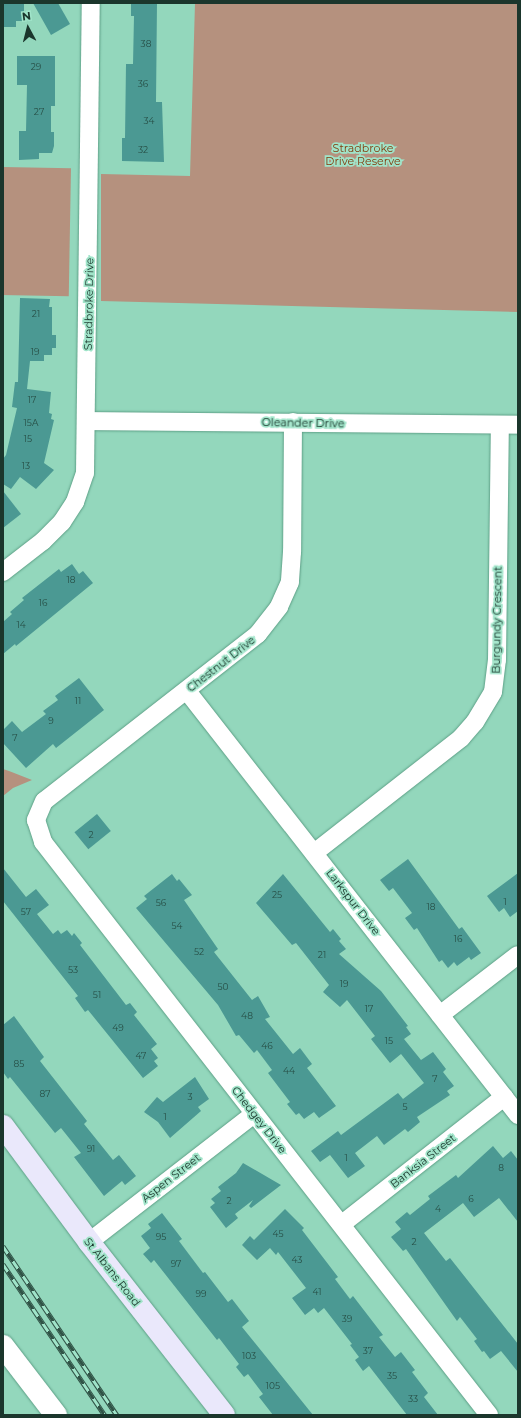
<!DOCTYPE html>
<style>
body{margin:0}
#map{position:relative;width:521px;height:1418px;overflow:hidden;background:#93d7bc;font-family:Montserrat,sans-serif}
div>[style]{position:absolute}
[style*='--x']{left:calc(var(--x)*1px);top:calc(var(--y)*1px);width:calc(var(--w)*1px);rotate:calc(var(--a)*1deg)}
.green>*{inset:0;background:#b5917e;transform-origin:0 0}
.building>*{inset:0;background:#4b9993;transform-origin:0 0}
.roads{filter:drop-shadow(0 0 1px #5d9f86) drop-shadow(0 0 1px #5d9f86)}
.minor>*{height:18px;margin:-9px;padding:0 9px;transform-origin:9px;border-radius:9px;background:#fff}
.tertiary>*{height:22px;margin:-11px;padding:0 11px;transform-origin:11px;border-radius:11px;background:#fff}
.secondary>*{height:22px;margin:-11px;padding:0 11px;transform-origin:11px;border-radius:11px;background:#eae8fb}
.rail>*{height:4.5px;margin-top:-2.25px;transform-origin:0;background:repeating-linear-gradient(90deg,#a0e4c9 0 9px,#305346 0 18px);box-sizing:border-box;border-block:1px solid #305346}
span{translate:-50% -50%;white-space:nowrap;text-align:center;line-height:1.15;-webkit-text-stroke:3.5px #a0e4c9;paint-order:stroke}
.number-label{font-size:9px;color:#274f46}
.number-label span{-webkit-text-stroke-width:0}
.park-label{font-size:11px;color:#803a0c}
.street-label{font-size:11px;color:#1b362c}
.frame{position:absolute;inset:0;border:4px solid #1b362c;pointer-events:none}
.north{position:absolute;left:8px;top:8px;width:40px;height:40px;-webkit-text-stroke:3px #a0e4c9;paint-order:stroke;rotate:353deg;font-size:11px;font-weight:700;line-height:16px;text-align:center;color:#1b362c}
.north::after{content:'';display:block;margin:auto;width:14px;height:18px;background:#1b362c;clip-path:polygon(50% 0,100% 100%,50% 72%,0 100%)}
</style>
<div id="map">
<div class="green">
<i style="clip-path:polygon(195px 3px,518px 3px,518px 312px,101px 301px,101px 174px,190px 176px)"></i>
<i style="left:3px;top:167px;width:68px;height:128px;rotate:1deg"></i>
<i style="clip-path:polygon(3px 769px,9px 771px,32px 780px,13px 788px,3px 796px)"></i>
</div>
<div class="building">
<i style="clip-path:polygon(3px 3px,24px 3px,24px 21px,16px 21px,16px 27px,3px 27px)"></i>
<i style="clip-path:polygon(33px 3px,58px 3px,70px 24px,51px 35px)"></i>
<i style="clip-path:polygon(131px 3px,157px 3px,156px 102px,162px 102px,164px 162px,122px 161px,122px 138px,125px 138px,126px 64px,133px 64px,134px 16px,131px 16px)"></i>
<i style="clip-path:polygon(17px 56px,55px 56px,55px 106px,51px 106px,51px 132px,54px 132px,54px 146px,52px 153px,39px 153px,39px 159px,19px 160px,19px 131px,26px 131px,27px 85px,17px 85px)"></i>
<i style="clip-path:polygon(20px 298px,50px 299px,49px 307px,52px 307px,52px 335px,56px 335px,56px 348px,52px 348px,52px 355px,44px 355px,44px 361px,30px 361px,27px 389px,51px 392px,49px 413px,52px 414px,51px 419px,54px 420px,44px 463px,54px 470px,36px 489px,20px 477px,11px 489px,3px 484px,3px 459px,6px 455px,17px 408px,12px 407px,15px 382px,18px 382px)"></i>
<i style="clip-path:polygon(3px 491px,21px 514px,3px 528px)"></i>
<i style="clip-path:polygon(72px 564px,79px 574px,83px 571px,93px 583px,16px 646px,15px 644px,3px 654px,3px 622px,12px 614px,10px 612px,24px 600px,22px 598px,59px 569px,61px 572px)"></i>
<i style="clip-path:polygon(79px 678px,104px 710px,56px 748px,53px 744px,26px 768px,3px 743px,3px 730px,12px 721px,22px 732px,46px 714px,43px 711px,58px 700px,55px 696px)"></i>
<i style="left:97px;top:814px;width:22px;height:29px;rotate:51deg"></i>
<i style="clip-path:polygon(408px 859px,459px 929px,462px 927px,481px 953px,471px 960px,469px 957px,457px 966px,454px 962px,448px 968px,442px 960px,439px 962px,417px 928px,414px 930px,405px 918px,412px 913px,393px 888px,389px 891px,380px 880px)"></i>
<i style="clip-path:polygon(3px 868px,26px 897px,36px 889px,49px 905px,37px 914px,53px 934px,58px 930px,61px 934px,67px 930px,72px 936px,74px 933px,82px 943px,80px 945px,126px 1005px,130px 1003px,137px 1012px,134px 1015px,157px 1044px,151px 1049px,158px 1058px,154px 1061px,158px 1066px,143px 1078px,88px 1010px,85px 1012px,75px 998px,78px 996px,3px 901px)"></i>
<i style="clip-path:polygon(518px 873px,518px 911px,510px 917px,504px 908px,499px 912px,487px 896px)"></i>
<i style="clip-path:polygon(172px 874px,177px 881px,179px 879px,192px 895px,184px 900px,218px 949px,214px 952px,252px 1000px,258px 996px,270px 1017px,265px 1019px,293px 1054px,300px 1048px,312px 1064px,307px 1068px,336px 1106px,319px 1118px,314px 1112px,304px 1119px,299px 1113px,296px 1115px,287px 1104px,290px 1102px,268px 1073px,272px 1070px,257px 1050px,254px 1053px,239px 1035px,236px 1036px,218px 1005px,136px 908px,147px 899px,144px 896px)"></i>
<i style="clip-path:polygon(283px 874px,330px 932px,333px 929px,341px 939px,339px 941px,346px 949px,339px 954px,381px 991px,408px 1026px,406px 1027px,411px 1034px,404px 1039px,421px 1060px,433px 1052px,446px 1069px,443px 1072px,454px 1086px,447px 1091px,450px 1095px,417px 1117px,420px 1122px,408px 1132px,405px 1129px,384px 1145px,377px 1136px,355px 1153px,365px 1166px,348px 1178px,330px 1155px,320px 1162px,311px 1151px,338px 1131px,341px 1135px,398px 1093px,403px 1099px,424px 1083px,401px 1054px,390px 1063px,371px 1039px,375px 1036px,347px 1000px,340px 1007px,323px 992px,329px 985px,296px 943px,292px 945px,256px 903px)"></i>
<i style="clip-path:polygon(14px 1016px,44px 1057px,40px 1061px,87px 1121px,84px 1124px,113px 1160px,119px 1155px,136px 1176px,125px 1185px,122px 1181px,104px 1196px,74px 1157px,81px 1153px,61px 1128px,55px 1133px,10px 1077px,8px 1079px,3px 1072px,3px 1025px)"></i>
<i style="clip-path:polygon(195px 1077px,209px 1099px,198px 1107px,201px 1111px,170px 1138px,158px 1122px,144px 1112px,157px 1097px,163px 1102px)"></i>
<i style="clip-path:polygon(493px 1146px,503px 1158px,511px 1151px,518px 1160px,518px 1222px,499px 1198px,474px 1217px,463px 1203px,424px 1233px,446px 1261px,450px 1258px,518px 1344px,518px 1372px,501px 1351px,490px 1359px,484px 1351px,482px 1352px,474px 1341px,477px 1339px,460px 1317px,457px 1321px,406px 1249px,403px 1251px,391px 1237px,401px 1229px,395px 1222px,407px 1212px,410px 1215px,430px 1199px,428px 1196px,456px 1175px,458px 1178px)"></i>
<i style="clip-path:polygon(243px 1163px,281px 1185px,251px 1208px,249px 1206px,253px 1200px,235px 1214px,238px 1218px,226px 1228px,210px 1207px,215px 1203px,211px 1199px,221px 1191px,218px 1187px,236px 1173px)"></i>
<i style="clip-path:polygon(285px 1209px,304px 1228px,302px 1230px,338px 1277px,335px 1279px,350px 1299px,353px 1296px,383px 1335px,379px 1337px,395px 1357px,401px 1352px,415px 1370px,412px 1372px,428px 1393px,424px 1397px,438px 1415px,407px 1415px,369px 1366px,363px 1371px,355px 1360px,359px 1357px,350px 1345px,352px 1344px,324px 1308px,318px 1313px,314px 1308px,305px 1315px,292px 1298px,306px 1288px,278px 1252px,276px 1255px,270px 1248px,257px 1260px,242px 1245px,250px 1236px,254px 1240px)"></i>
<i style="clip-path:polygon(162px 1213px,182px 1239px,179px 1241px,203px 1273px,205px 1272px,228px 1302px,232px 1299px,249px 1321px,242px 1327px,313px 1415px,273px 1415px,259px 1397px,263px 1394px,248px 1374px,244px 1377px,236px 1367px,239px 1364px,219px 1338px,217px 1340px,154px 1260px,151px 1263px,143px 1254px,150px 1248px,141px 1236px,151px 1228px,148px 1224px)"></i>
</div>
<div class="roads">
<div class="minor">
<i style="--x:87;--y:421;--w:431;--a:0.5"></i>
<i style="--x:293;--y:422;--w:130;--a:90.4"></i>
<i style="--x:292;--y:552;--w:30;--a:94"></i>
<i style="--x:290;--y:582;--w:27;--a:114"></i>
<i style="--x:279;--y:607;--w:34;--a:128"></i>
<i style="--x:258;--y:634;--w:271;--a:142"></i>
<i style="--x:44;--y:801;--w:21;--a:113"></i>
<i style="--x:36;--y:820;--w:23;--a:72"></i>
<i style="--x:43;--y:842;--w:726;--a:52.1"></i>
<i style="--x:3;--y:572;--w:51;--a:-37.8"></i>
<i style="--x:43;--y:541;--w:27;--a:-45"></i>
<i style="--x:62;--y:522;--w:24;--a:-57"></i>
<i style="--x:75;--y:502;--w:31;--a:-71"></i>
<i style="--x:85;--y:473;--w:470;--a:-89.3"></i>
<i style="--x:187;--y:691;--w:538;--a:52.02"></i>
<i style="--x:314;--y:853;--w:187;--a:-38"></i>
<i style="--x:461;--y:738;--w:21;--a:-49"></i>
<i style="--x:475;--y:722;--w:35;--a:-59"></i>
<i style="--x:493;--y:692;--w:32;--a:-83"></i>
<i style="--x:497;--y:660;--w:235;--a:-89.3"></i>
<i style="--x:440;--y:1015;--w:98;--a:-37.6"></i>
<i style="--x:342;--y:1224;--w:206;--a:-38.1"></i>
<i style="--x:89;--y:1242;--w:209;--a:-37.8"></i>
</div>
<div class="tertiary">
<i style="--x:3;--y:1346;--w:87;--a:52.5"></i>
</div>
<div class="secondary">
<i style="--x:3;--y:1126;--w:144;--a:53.4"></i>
<i style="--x:89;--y:1242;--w:219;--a:52"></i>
</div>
</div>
<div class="rail">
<i style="--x:3;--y:1246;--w:204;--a:56"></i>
<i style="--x:3;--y:1264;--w:182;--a:56"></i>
</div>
<div class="number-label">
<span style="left:146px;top:44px">38</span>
<span style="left:36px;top:67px">29</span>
<span style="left:143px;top:84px">36</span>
<span style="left:39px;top:112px">27</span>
<span style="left:149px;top:121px">34</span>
<span style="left:143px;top:150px">32</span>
<span style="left:36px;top:314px">21</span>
<span style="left:35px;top:352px">19</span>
<span style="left:32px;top:400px">17</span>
<span style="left:31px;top:423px">15A</span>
<span style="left:28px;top:439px">15</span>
<span style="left:26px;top:466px">13</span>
<span style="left:71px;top:580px">18</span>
<span style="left:43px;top:603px">16</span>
<span style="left:21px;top:625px">14</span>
<span style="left:78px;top:701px">11</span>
<span style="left:51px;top:721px">9</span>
<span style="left:15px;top:738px">7</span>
<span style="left:91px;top:835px">2</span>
<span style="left:277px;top:895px">25</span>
<span style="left:505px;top:902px">1</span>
<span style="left:161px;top:903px">56</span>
<span style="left:431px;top:907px">18</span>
<span style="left:26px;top:912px">57</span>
<span style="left:177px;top:926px">54</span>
<span style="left:458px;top:939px">16</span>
<span style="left:199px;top:952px">52</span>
<span style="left:322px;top:955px">21</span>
<span style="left:73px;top:970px">53</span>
<span style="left:344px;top:984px">19</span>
<span style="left:223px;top:987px">50</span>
<span style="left:97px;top:995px">51</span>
<span style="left:369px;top:1009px">17</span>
<span style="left:247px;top:1016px">48</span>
<span style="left:118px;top:1028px">49</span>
<span style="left:389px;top:1041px">15</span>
<span style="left:267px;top:1046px">46</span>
<span style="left:141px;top:1056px">47</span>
<span style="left:19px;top:1064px">85</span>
<span style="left:289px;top:1071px">44</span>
<span style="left:435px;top:1079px">7</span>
<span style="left:45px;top:1094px">87</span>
<span style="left:190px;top:1097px">3</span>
<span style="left:405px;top:1107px">5</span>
<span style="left:165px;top:1117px">1</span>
<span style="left:91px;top:1149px">91</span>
<span style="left:346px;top:1158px">1</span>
<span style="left:501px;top:1168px">8</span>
<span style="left:471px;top:1199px">6</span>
<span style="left:229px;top:1201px">2</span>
<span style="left:438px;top:1209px">4</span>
<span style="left:278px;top:1234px">45</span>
<span style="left:161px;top:1237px">95</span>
<span style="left:414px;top:1242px">2</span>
<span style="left:297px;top:1260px">43</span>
<span style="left:176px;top:1264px">97</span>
<span style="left:317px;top:1292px">41</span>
<span style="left:201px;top:1294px">99</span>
<span style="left:347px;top:1319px">39</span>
<span style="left:368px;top:1351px">37</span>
<span style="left:249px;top:1356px">103</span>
<span style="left:392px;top:1376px">35</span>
<span style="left:273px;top:1386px">105</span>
<span style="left:413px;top:1399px">33</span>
</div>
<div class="park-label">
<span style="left:363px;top:155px">Stradbroke<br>Drive Reserve</span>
</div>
<div class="street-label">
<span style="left:89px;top:304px;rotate:-89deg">Stradbroke Drive</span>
<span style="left:303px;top:423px;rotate:1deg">Oleander Drive</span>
<span style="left:497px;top:620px;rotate:-89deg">Burgundy Crescent</span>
<span style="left:221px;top:664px;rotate:-38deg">Chestnut Drive</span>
<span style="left:353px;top:902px;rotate:52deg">Larkspur Drive</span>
<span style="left:259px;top:1120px;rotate:52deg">Chedgey Drive</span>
<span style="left:423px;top:1161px;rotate:-38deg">Banksia Street</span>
<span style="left:171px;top:1178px;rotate:-38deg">Aspen Street</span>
<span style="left:112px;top:1272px;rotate:52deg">St Albans Road</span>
</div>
<div class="frame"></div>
<div class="north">N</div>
</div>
